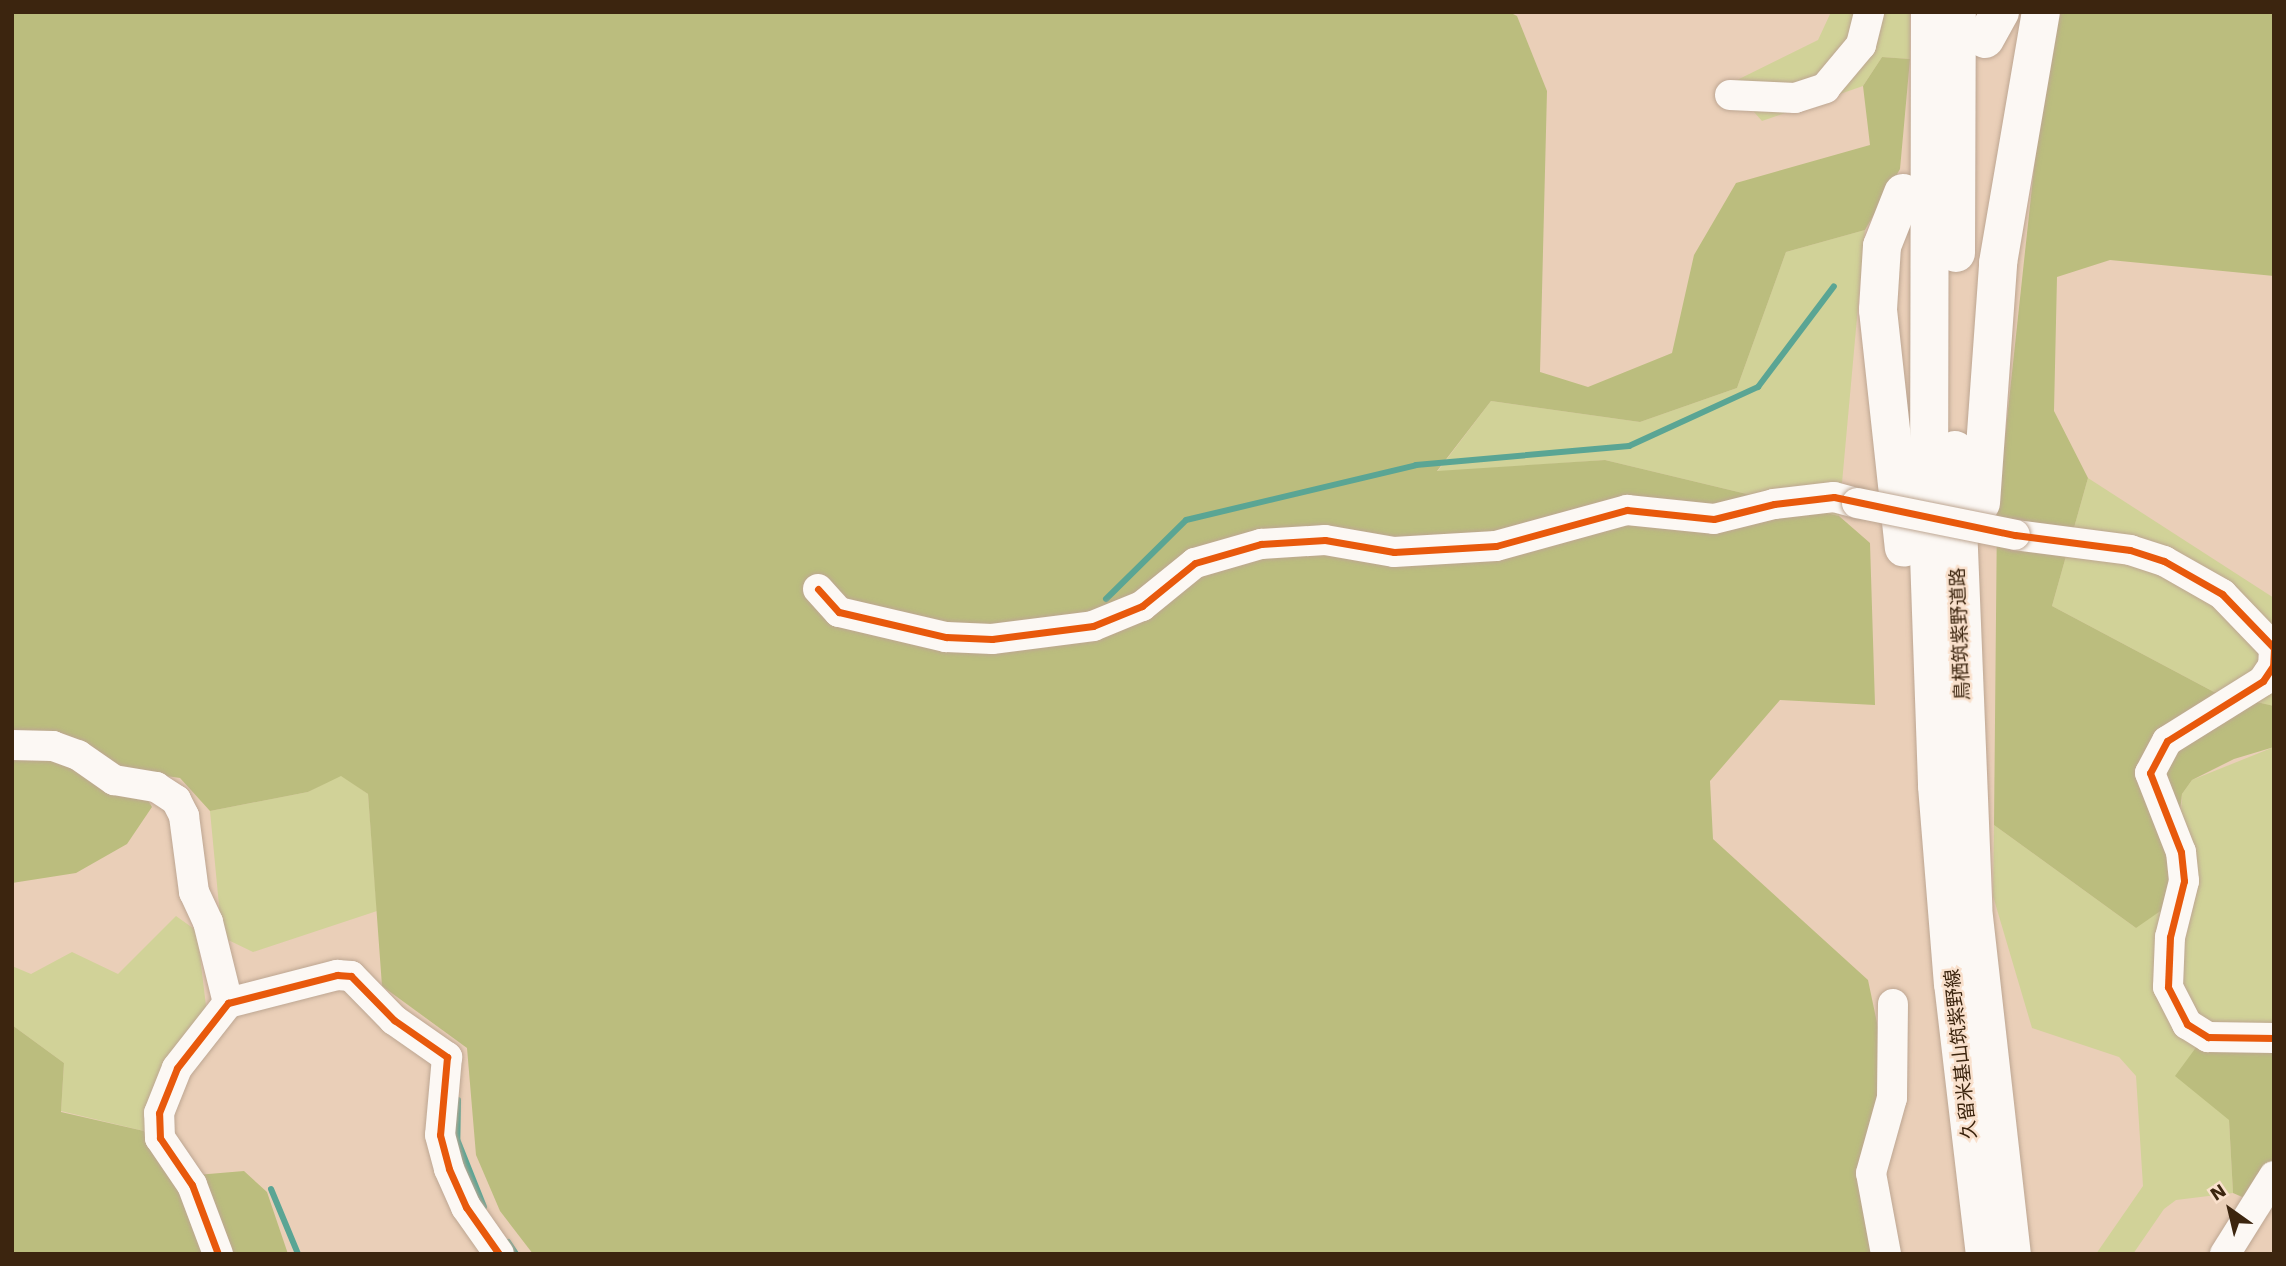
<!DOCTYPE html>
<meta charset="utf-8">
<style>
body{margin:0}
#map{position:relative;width:2286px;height:1266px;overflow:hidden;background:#eacfb8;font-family:"Work Sans","Noto Sans JP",sans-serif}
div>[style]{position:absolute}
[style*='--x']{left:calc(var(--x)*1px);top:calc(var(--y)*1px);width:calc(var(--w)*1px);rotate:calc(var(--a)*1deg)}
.green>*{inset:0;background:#d1d298}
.forest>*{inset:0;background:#bbbd7e}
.stream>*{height:6px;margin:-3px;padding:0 3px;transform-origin:3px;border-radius:3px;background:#5aa594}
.roads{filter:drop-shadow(0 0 2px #bda692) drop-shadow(0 0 2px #bda692)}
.minor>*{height:30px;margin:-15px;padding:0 15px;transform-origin:15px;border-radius:15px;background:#fcf8f4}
.major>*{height:38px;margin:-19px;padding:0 19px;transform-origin:19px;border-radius:19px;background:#fcf8f4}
.bridges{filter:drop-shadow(0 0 2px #bda692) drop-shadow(0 0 2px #bda692)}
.minor-bridge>*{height:30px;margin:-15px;padding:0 15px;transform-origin:15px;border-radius:15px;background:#fcf8f4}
.cycleway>*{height:7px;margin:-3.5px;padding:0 3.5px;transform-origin:3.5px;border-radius:3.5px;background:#e8590c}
span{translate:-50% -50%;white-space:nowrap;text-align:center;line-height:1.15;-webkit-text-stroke:5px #f9e0cc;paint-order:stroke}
.street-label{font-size:19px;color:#3c250f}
.frame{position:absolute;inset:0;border:14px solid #3c250f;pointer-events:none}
.north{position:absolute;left:2195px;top:1175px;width:70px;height:70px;-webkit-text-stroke:5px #f9e0cc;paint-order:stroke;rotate:326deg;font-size:19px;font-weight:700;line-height:28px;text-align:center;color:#3c250f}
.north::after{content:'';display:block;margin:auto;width:24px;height:32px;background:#3c250f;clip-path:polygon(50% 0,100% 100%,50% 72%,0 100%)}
</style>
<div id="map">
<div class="green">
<i style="clip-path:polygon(1831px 12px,1910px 12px,1910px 59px,1882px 57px,1863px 86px,1762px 121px,1729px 84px,1818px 40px)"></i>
<i style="clip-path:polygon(1865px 230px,1839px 516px,1605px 460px,1437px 472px,1491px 401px,1640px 422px,1737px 388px,1786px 252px)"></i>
<i style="clip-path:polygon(2088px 478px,2274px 598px,2274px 706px,2214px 692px,2052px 606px)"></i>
<i style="clip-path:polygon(2274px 747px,2274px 1046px,2229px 1120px,2233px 1193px,2176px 1200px,2164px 1209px,2133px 1254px,2096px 1254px,2143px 1186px,2136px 1076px,2119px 1057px,2032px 1028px,1993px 896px,1994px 825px,2136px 928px,2178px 862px,2182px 794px,2192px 780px)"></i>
<i style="clip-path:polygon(341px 775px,368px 794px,377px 911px,253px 952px,222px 937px,210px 811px,308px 792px)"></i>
<i style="clip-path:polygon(176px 916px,197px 931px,206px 1006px,154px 1086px,144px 1131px,61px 1111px,64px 1063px,12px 1025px,12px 966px,31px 974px,72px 952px,118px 974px)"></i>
</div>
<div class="forest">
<i style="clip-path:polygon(12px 12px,1509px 12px,1517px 16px,1547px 91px,1540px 372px,1588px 387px,1672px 353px,1694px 255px,1736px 183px,1870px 145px,1863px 86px,1882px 57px,1910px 59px,1900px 169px,1865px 230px,1786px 252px,1737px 388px,1640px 422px,1491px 401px,1437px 471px,1605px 460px,1839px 516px,1870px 543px,1875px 705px,1780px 700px,1710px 781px,1713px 839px,1868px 980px,1880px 1037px,1873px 1254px,533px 1254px,500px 1211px,476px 1155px,467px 1048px,382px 986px,368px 794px,341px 776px,308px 792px,210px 811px,180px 778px,131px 771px,152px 807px,127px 844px,76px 873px,12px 883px)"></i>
<i style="clip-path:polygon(2059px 12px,2274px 12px,2274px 276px,2110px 260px,2057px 277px,2054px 411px,2088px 478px,2052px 606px,2214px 692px,2274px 706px,2274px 747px,2234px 759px,2192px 780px,2182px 794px,2169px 905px,2136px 928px,1994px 825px,1997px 512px,2045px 66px)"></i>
<i style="clip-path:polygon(12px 1025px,64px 1063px,61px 1112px,144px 1131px,173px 1177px,244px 1171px,267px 1192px,288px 1254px,12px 1254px)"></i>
<i style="clip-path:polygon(2200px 1042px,2274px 1046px,2274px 1162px,2249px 1200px,2233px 1193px,2229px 1120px,2175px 1076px)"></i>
</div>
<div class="stream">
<i style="--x:1106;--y:599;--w:112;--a:-44.6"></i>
<i style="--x:1186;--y:520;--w:236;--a:-13.4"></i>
<i style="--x:1416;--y:465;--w:214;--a:-5.1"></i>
<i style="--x:1629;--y:446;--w:142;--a:-24.6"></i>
<i style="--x:1758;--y:387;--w:126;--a:-53"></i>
<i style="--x:458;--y:1100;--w:39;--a:91"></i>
<i style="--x:457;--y:1139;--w:73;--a:68.3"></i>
<i style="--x:271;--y:1189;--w:70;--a:67.4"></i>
<i style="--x:508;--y:1242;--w:14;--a:56"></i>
</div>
<div class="roads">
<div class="minor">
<i style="--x:1730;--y:95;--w:65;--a:2.6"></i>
<i style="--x:1795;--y:98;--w:32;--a:-18"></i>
<i style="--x:1825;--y:88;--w:56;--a:-50.1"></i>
<i style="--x:1861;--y:45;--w:34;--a:-76"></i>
<i style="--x:2015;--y:535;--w:116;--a:7.4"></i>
<i style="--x:2130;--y:550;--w:36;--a:18"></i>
<i style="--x:2164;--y:561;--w:67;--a:29.6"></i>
<i style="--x:2222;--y:594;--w:75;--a:46.1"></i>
<i style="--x:818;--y:589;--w:31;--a:48"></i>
<i style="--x:839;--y:612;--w:110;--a:13.2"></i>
<i style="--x:946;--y:637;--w:46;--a:2.5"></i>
<i style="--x:992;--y:639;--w:102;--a:-7.3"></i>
<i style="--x:1093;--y:626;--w:53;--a:-22.2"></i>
<i style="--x:1142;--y:606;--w:68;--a:-39.1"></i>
<i style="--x:1195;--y:563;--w:69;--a:-16.1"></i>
<i style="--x:1261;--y:544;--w:64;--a:-3.6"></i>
<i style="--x:1325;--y:540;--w:70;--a:9.9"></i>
<i style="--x:1394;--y:552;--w:102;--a:-3.4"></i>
<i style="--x:1496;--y:546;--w:136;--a:-15.4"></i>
<i style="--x:1627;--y:510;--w:87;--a:5.9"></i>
<i style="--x:1714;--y:519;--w:62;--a:-14"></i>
<i style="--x:1774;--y:504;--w:60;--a:-6.7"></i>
<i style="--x:1834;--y:497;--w:24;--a:15"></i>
<i style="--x:2274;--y:649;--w:17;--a:93"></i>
<i style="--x:2273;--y:666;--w:18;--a:124"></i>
<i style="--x:2263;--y:681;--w:113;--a:148"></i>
<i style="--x:2167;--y:741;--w:36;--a:118"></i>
<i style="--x:2150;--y:773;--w:85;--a:68.6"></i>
<i style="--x:2181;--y:852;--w:29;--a:84"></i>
<i style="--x:2184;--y:881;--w:58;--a:104"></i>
<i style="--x:2170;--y:937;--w:50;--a:92.3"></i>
<i style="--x:2168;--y:987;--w:42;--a:62.8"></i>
<i style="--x:2187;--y:1024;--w:25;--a:32"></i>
<i style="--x:2208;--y:1037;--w:66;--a:0.9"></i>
<i style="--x:12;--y:745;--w:41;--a:1.4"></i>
<i style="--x:53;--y:746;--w:27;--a:20"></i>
<i style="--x:78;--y:755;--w:44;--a:34.8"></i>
<i style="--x:114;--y:780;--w:43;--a:9.5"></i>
<i style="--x:156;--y:787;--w:24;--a:33"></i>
<i style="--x:176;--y:800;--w:18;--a:63"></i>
<i style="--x:184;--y:816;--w:77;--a:82.5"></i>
<i style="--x:194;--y:892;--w:33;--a:65"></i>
<i style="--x:208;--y:922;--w:83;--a:76.1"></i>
<i style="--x:218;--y:1254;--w:74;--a:-110.6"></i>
<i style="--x:192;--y:1185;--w:57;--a:-124.2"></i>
<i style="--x:160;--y:1138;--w:25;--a:-92"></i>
<i style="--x:159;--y:1113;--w:48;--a:-68.2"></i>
<i style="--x:177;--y:1068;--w:83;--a:-51.9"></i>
<i style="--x:228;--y:1003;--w:113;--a:-14.4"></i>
<i style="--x:337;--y:975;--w:14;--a:4"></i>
<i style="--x:351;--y:976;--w:62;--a:45.7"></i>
<i style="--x:394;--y:1020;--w:65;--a:34.9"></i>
<i style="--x:447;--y:1057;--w:78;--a:95.1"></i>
<i style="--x:440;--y:1135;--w:35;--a:75"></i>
<i style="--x:449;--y:1169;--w:42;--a:65.9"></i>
<i style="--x:466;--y:1207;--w:57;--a:54.9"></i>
<i style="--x:1886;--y:1254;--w:82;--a:-100.5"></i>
<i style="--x:1871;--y:1173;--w:78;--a:-74.4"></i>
<i style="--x:1892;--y:1098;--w:94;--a:-89.4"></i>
<i style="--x:2225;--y:1254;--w:92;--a:-57.9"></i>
</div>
<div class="major">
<i style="--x:1930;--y:12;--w:543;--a:90.11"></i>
<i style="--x:1929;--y:555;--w:231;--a:88"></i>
<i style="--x:1937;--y:786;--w:198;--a:85.4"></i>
<i style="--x:1953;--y:983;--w:273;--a:83.3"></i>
<i style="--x:1985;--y:39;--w:31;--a:-61"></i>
<i style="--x:1903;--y:193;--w:57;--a:111.6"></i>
<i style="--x:1882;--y:246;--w:64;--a:93.6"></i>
<i style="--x:1878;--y:310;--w:239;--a:83.8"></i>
<i style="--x:1956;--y:253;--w:241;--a:-89.8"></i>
<i style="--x:1955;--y:450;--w:458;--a:87.7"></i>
<i style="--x:1973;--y:908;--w:348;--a:83.6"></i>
<i style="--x:1981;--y:503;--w:241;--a:-85.9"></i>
<i style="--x:1998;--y:263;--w:255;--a:-80.3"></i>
</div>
</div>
<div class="bridges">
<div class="minor-bridge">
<i style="--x:1857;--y:503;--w:161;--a:11.4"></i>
</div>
</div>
<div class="cycleway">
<i style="--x:818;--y:589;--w:31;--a:48"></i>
<i style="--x:839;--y:612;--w:110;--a:13.2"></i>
<i style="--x:946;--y:637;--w:46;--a:2.5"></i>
<i style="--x:992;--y:639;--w:102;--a:-7.3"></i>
<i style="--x:1093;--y:626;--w:53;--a:-22.2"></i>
<i style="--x:1142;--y:606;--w:68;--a:-39.1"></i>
<i style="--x:1195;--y:563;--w:69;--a:-16.1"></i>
<i style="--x:1261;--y:544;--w:64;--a:-3.6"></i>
<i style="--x:1325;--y:540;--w:70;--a:9.9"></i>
<i style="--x:1394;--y:552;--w:102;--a:-3.4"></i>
<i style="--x:1496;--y:546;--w:136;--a:-15.4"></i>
<i style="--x:1627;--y:510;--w:87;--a:5.9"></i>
<i style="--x:1714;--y:519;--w:62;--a:-14"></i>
<i style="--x:1774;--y:504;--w:60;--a:-6.7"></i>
<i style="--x:1834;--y:497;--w:185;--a:11.9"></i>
<i style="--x:2015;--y:535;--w:116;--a:7.4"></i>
<i style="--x:2130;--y:550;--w:36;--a:18"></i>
<i style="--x:2164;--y:561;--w:67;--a:29.6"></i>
<i style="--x:2222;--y:594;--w:75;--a:46.1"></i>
<i style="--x:2274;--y:649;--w:17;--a:93"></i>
<i style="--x:2273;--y:666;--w:18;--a:124"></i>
<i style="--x:2263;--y:681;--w:113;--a:148"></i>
<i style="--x:2167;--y:741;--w:36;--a:118"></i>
<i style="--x:2150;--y:773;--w:85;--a:68.6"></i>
<i style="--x:2181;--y:852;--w:29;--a:84"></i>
<i style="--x:2184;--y:881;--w:58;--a:104"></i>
<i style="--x:2170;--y:937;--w:50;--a:92.3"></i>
<i style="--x:2168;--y:987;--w:42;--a:62.8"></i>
<i style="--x:2187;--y:1024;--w:25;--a:32"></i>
<i style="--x:2208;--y:1037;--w:66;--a:0.9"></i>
<i style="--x:218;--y:1254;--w:74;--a:-110.6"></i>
<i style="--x:192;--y:1185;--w:57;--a:-124.2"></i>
<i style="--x:160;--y:1138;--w:25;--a:-92"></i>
<i style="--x:159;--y:1113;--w:48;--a:-68.2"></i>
<i style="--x:177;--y:1068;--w:83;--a:-51.9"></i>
<i style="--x:228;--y:1003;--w:113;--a:-14.4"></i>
<i style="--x:337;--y:975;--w:14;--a:4"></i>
<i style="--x:351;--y:976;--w:62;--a:45.7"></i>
<i style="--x:394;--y:1020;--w:65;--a:34.9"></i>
<i style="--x:447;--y:1057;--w:78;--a:95.1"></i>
<i style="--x:440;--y:1135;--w:35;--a:75"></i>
<i style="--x:449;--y:1169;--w:42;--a:65.9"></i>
<i style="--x:466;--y:1207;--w:57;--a:54.9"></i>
</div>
<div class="street-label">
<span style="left:1960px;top:634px;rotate:-92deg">鳥栖筑紫野道路</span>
<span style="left:1961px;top:1054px;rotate:-96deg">久留米基山筑紫野線</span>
</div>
<div class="frame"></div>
<div class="north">N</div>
</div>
